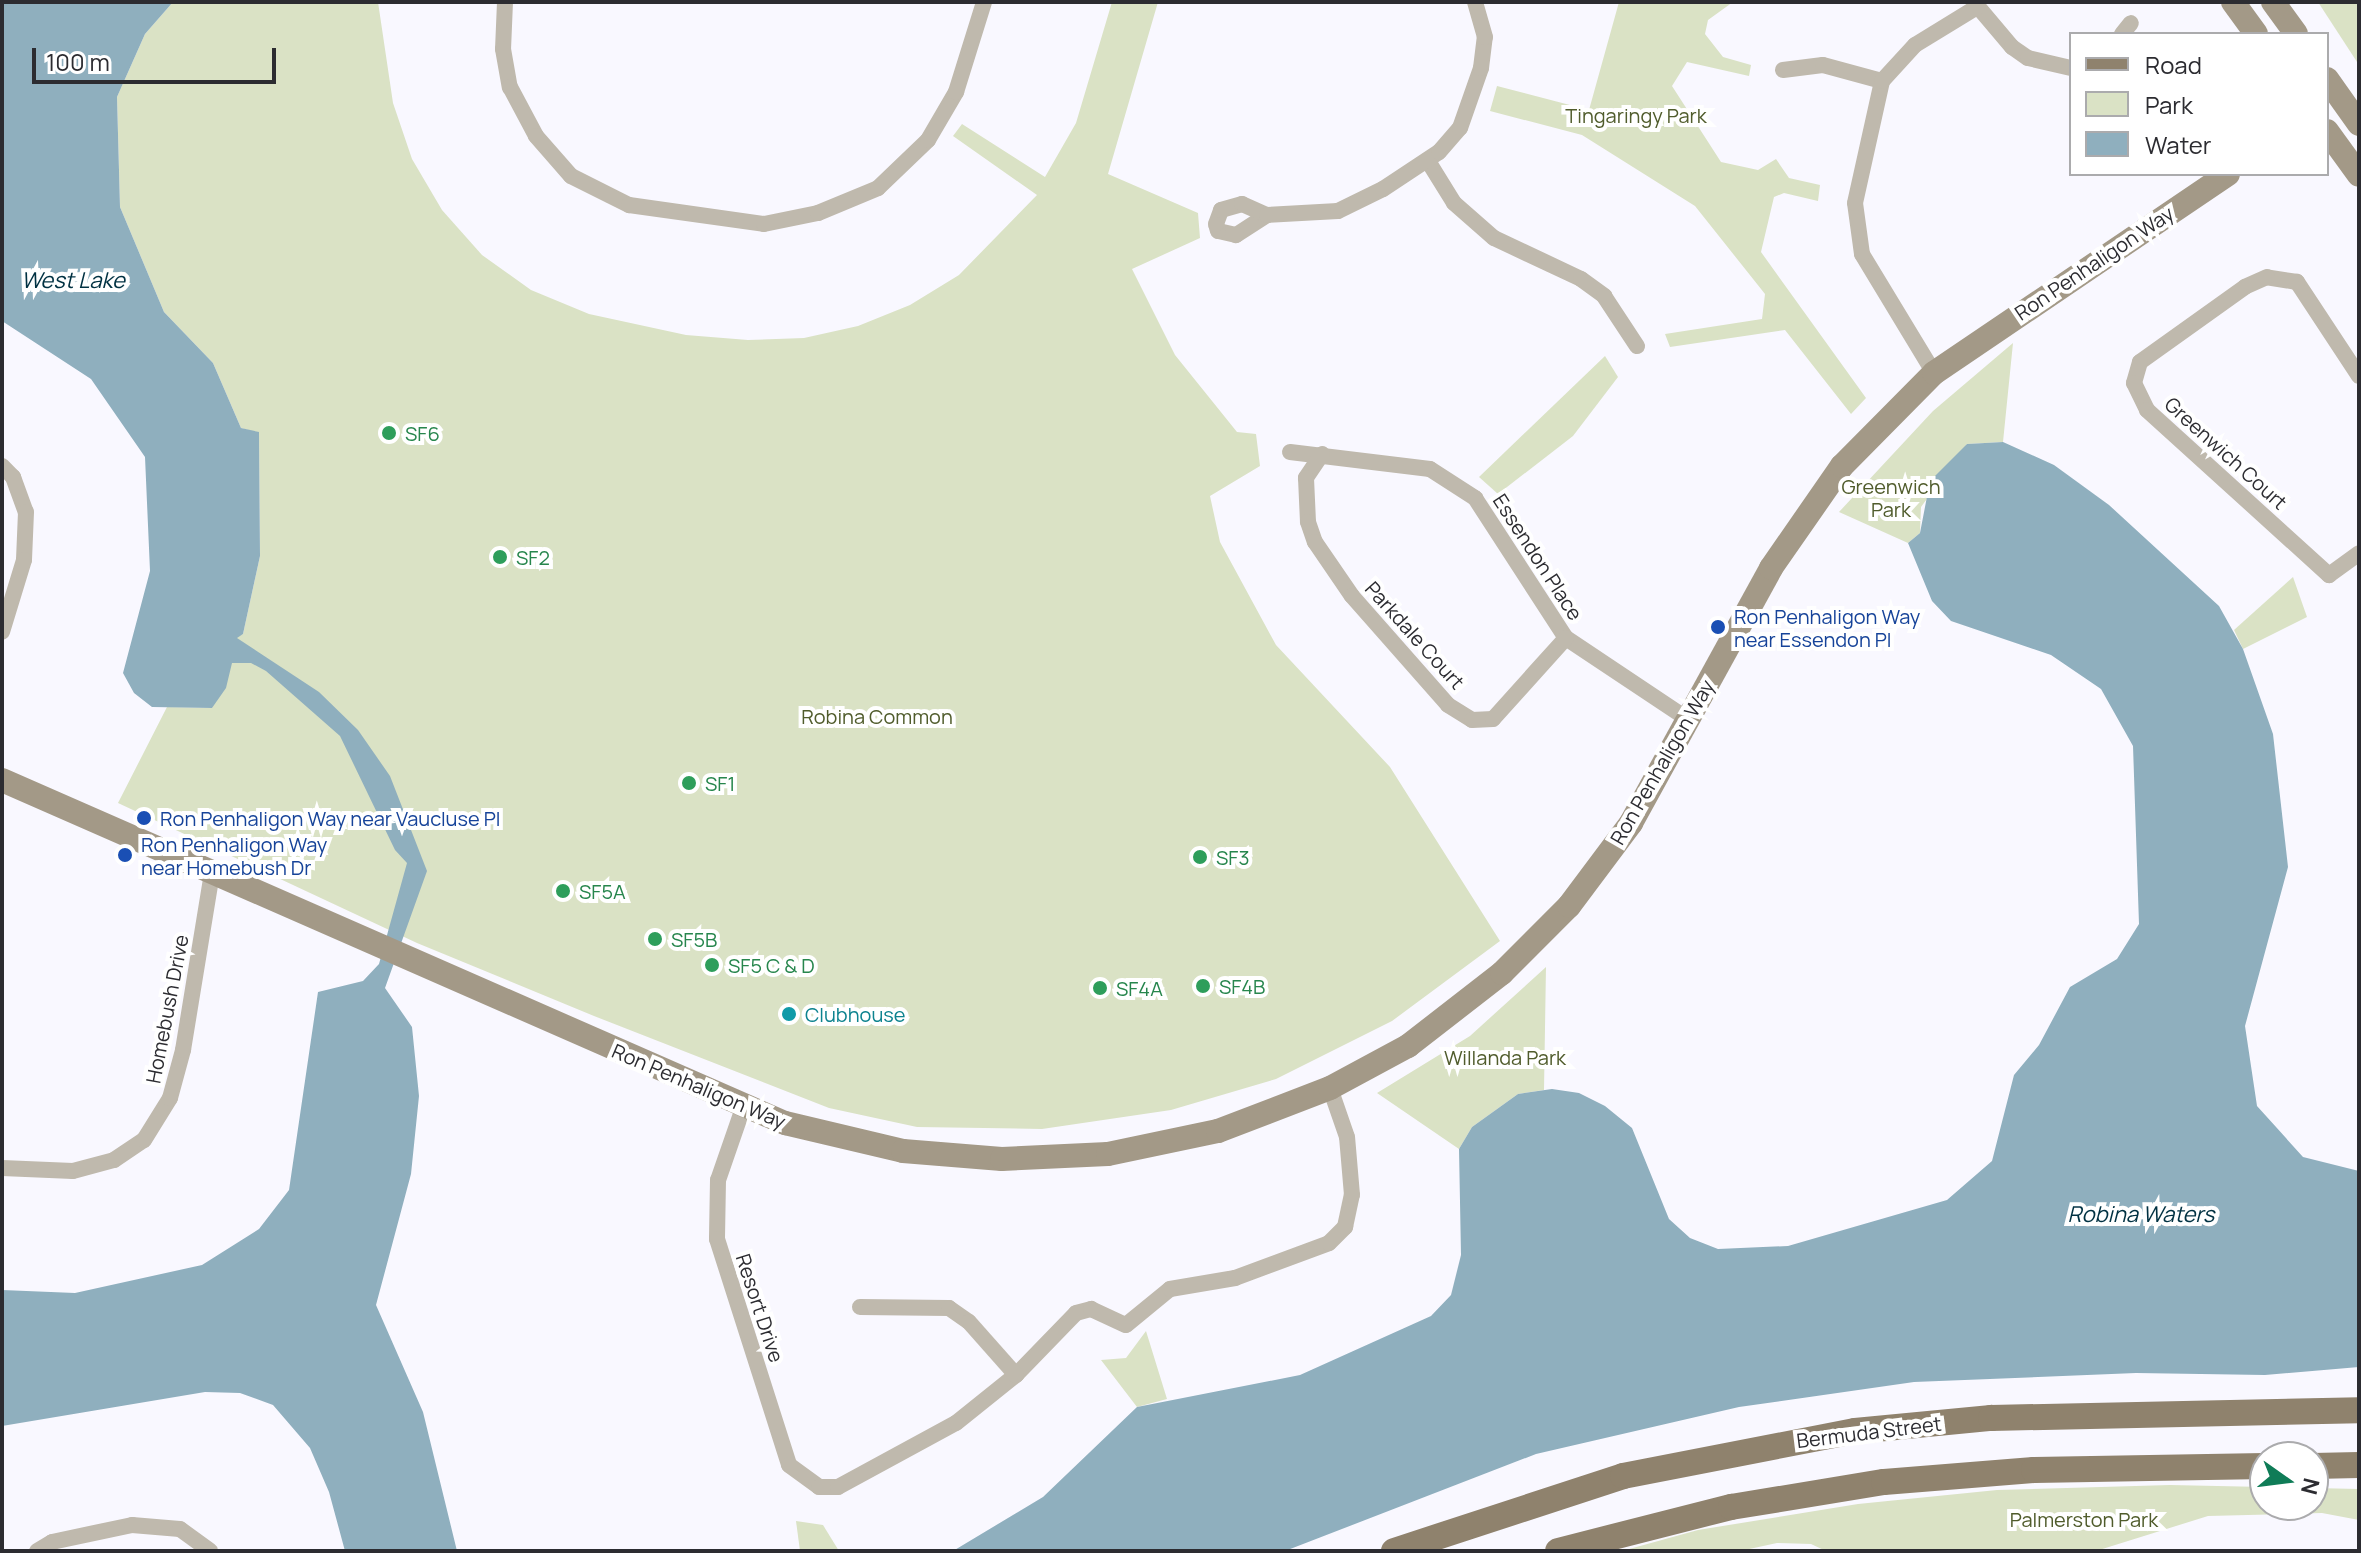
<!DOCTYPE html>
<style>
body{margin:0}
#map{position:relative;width:2361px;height:1553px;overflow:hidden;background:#f9f8ff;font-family:Manrope,sans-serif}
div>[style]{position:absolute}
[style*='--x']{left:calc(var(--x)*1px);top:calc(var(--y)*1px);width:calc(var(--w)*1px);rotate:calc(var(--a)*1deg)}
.green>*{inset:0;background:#dae2c5}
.water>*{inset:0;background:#8fafbe}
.street>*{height:16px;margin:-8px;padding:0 8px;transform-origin:8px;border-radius:8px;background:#bfb9ad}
.secondary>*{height:24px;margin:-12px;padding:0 12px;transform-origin:12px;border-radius:12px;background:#a39987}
.primary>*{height:26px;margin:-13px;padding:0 13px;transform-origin:13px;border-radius:13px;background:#8f826d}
.dots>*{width:22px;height:22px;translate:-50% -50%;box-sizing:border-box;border:4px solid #fff;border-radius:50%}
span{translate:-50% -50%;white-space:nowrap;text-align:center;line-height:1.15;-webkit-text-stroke:8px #fff;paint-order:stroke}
.park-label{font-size:20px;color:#505c2c}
.street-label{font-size:20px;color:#2c2c31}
.leisure-label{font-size:20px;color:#27864d}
.left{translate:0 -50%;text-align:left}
.transit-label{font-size:20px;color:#164399}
.culture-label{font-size:20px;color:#0d838f}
.water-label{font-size:22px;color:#003142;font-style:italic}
.frame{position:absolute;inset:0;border:4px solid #2c2c31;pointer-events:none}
.legend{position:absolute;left:2069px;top:32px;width:260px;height:144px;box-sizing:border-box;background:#fff;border:2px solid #ababad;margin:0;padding:10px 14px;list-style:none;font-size:24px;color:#2c2c31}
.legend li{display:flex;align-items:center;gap:16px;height:40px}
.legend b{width:40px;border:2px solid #ababad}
.north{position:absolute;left:2249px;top:1441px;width:80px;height:80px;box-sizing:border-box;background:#fff;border:2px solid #ababad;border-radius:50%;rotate:104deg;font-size:22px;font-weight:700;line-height:32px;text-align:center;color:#2c2c31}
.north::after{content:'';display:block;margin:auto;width:28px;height:36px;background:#0f7c57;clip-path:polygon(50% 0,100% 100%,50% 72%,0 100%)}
.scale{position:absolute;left:32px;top:48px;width:244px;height:36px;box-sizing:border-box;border:4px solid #2c2c31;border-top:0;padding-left:10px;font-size:24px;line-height:28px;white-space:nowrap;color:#2c2c31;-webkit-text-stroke:6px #fff;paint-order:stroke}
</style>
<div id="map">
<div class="green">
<i style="clip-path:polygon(173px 2px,378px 2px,393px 103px,412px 159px,442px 210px,482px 255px,531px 290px,589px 314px,686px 335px,748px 340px,804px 338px,858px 326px,910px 305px,959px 275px,1037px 195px,953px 136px,962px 124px,1045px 177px,1076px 123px,1112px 2px,1158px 2px,1108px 174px,1198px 213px,1200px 238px,1132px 269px,1175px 355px,1237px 432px,1256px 434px,1260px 466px,1210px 496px,1220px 542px,1276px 645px,1390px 767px,1500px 941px,1392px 1021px,1276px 1079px,1171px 1110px,1042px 1129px,917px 1127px,829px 1108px,594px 1016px,417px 943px,118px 803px,167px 707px,212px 708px,236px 637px,243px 634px,260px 556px,259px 433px,241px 428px,213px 363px,164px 312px,120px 207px,117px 97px,145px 34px)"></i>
<i style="clip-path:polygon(1619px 2px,1733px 2px,1708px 20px,1705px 34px,1723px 57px,1751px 65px,1749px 76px,1687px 62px,1672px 86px,1721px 162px,1758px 170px,1776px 159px,1789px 178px,1820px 185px,1818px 201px,1784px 193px,1774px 197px,1761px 252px,1866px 398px,1851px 414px,1785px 330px,1670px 347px,1665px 334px,1762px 319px,1765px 294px,1695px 206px,1582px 135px,1490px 111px,1497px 86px,1589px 110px)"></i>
<i style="clip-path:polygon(2318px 2px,2359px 2px,2359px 65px)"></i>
<i style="clip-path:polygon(2013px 343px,2003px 442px,1967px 444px,1921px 507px,1920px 533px,1908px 543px,1839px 512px,1933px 411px)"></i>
<i style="clip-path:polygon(1605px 356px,1618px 377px,1573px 436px,1498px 494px,1479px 477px)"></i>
<i style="clip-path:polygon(2293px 577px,2307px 617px,2243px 649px,2234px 630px)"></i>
<i style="clip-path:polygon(1546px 967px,1544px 1090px,1518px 1094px,1472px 1127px,1459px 1149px,1377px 1093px,1470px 1036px)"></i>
<i style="clip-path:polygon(1146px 1331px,1167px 1399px,1137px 1407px,1101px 1360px,1126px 1358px)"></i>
<i style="clip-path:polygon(2170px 1485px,2265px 1487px,2265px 1505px,2313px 1505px,2313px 1488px,2359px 1489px,2359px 1520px,2322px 1513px,2208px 1516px,2096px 1551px,1826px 1551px,1811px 1544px,1777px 1543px,1740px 1551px,1622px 1551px,1698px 1530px,1858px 1504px,1997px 1490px)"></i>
<i style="clip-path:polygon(796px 1521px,823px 1525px,839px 1551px,800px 1551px)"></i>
</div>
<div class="water">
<i style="clip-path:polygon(2px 2px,173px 2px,145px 34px,117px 97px,120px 207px,164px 312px,213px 363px,241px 428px,259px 432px,260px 556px,243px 634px,237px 638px,319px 692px,358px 730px,390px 776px,427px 871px,385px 988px,412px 1027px,419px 1096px,411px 1174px,376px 1305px,423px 1412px,457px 1551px,345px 1551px,329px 1492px,310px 1448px,273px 1405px,240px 1393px,205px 1392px,2px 1426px,2px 1290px,75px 1293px,202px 1265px,259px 1229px,289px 1190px,318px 992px,363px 981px,379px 964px,407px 863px,395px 850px,340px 736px,266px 671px,251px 663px,232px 663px,226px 688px,212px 708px,152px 707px,134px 693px,123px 673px,150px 571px,145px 457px,91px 379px,2px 321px)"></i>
<i style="clip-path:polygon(2003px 442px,2054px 465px,2109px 505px,2219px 606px,2243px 649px,2273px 734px,2288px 867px,2245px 1026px,2257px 1106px,2303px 1157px,2359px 1171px,2359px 1367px,2265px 1375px,2136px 1373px,1914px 1382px,1739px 1407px,1536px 1454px,1285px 1551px,953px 1551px,1043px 1497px,1137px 1407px,1300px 1375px,1431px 1316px,1451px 1295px,1461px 1255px,1459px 1149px,1472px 1127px,1518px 1094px,1552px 1089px,1579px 1093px,1605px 1106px,1632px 1128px,1669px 1219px,1690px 1238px,1718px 1249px,1788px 1246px,1947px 1200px,1992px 1161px,2014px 1075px,2039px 1045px,2070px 987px,2117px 959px,2139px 924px,2133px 746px,2101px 689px,2051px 655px,1951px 621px,1932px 601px,1908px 543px,1920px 533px,1930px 481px,1967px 444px)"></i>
</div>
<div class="street">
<i style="--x:505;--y:2;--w:47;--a:92.4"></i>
<i style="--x:503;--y:49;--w:39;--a:80"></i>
<i style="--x:510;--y:87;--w:55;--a:62"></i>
<i style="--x:536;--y:136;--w:53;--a:48.8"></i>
<i style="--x:571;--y:176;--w:65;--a:26.6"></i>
<i style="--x:629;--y:205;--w:136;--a:8"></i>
<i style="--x:764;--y:224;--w:55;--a:-11.5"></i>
<i style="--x:818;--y:213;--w:65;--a:-22.6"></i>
<i style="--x:878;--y:188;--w:69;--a:-43.8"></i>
<i style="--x:928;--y:140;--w:56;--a:-59.7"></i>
<i style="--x:956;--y:92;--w:94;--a:-72.7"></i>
<i style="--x:1974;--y:2;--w:59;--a:49.8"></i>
<i style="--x:2012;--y:47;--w:19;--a:35"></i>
<i style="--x:2028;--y:58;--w:44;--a:13.1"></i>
<i style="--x:2122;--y:34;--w:14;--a:-51"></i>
<i style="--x:1783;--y:70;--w:40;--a:-7.1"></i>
<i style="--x:1823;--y:65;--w:61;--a:15.2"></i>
<i style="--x:1428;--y:161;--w:49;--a:58.2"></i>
<i style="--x:1454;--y:203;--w:53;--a:41.2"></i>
<i style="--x:1494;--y:238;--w:96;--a:25.2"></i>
<i style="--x:1581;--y:279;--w:29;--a:36"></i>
<i style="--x:1604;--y:296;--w:60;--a:56.6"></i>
<i style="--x:1267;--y:215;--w:37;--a:147"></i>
<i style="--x:1236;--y:235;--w:18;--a:-167"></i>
<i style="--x:1218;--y:231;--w:7;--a:-106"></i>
<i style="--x:1216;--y:224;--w:15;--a:-70"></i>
<i style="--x:1221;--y:210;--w:22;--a:-16"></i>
<i style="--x:1242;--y:204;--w:27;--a:24"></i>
<i style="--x:1267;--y:215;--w:71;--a:-3.2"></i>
<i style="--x:1338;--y:211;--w:50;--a:-26.1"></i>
<i style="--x:1383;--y:189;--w:67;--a:-33.5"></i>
<i style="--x:1439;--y:152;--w:32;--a:-49"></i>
<i style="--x:1460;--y:128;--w:64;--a:-70.7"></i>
<i style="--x:1481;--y:68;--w:31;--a:-83"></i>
<i style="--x:1485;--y:37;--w:36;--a:-106"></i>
<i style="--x:1934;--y:373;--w:139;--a:-121.2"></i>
<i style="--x:1862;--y:254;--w:51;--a:-97.8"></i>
<i style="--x:1855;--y:203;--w:125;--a:-77.5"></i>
<i style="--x:1882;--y:81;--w:49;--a:-47.5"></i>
<i style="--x:1915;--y:45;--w:73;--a:-31.5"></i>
<i style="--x:2359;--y:376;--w:113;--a:-123.4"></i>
<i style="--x:2297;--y:282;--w:30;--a:-171"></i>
<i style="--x:2267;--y:277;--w:24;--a:156"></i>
<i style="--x:2245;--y:287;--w:129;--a:144.5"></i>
<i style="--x:2140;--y:362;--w:22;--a:106"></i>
<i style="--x:2134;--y:383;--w:30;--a:64"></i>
<i style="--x:2147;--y:410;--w:246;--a:42.2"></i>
<i style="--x:2329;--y:575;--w:37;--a:-36"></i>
<i style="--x:1290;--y:452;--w:141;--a:6.9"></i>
<i style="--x:1430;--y:469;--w:54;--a:32.8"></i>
<i style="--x:1475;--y:498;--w:167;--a:57"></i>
<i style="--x:1566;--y:638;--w:148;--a:33.7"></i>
<i style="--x:1322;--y:454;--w:29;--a:124"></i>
<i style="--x:1306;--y:478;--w:44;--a:87.4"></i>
<i style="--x:1308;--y:522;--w:21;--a:71"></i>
<i style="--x:1315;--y:542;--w:65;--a:55.6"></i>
<i style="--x:1352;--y:596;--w:145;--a:48.6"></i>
<i style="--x:1448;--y:705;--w:28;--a:32"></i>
<i style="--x:1472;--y:720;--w:21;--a:-3"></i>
<i style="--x:1493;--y:719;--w:109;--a:-48"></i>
<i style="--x:2;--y:466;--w:16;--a:45"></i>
<i style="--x:13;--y:477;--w:37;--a:70"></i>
<i style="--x:26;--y:512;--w:48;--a:92.4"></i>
<i style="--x:24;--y:560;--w:75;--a:107"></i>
<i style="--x:743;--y:1108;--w:76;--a:109.1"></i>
<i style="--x:718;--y:1180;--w:59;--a:91"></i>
<i style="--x:717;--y:1239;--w:237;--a:72.3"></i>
<i style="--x:789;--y:1465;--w:37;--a:36"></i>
<i style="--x:819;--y:1487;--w:19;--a:0"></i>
<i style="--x:838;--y:1487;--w:134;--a:-28.5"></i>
<i style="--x:956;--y:1423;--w:77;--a:-38.7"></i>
<i style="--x:1016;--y:1375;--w:86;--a:-45.9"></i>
<i style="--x:1076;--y:1313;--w:16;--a:-15"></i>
<i style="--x:1091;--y:1309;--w:38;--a:25"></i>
<i style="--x:1126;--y:1325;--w:57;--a:-39.3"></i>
<i style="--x:1170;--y:1289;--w:66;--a:-9.6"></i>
<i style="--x:1235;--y:1278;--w:100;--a:-20.4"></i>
<i style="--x:1329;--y:1243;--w:23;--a:-45"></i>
<i style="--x:1345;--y:1227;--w:33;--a:-78"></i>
<i style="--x:1352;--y:1195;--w:58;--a:-94.9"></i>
<i style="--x:1347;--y:1137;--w:52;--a:-109.1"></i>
<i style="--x:2;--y:1168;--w:71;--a:2.4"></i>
<i style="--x:73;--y:1171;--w:42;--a:-15"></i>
<i style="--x:114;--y:1160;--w:36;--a:-34"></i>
<i style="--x:144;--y:1140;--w:49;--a:-58.2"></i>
<i style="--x:170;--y:1098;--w:50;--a:-74.8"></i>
<i style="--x:183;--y:1050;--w:179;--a:-80.7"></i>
<i style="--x:860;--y:1307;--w:89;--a:0.6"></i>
<i style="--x:949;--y:1308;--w:24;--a:35"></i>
<i style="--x:969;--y:1322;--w:71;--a:48.4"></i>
<i style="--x:37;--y:1551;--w:17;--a:-31"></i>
<i style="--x:52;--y:1542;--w:82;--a:-12"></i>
<i style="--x:132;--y:1525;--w:48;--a:4.8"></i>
<i style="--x:180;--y:1529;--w:37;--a:36"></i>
</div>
<div class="secondary">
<i style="--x:2233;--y:2;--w:39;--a:54"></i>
<i style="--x:2273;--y:2;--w:39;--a:54"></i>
<i style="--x:2327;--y:79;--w:55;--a:54.6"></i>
<i style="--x:2327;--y:131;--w:54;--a:54"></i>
<i style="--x:2;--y:780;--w:855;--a:23.66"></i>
<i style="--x:785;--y:1123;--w:121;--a:13.3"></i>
<i style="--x:903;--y:1151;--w:99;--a:4.6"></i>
<i style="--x:1002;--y:1159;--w:106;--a:-2.7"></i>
<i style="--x:1108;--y:1154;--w:112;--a:-11.8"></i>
<i style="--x:1218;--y:1131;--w:120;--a:-21"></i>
<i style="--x:1330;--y:1088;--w:89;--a:-28.3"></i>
<i style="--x:1408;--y:1046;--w:119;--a:-37.8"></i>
<i style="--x:1502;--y:973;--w:95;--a:-45"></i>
<i style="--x:1569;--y:906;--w:104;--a:-53.2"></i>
<i style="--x:1631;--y:823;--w:291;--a:-61.2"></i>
<i style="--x:1771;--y:568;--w:124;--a:-55.2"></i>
<i style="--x:1842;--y:466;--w:131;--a:-45.3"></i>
<i style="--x:1934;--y:373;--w:355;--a:-34.1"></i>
</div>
<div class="primary">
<i style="--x:2313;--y:1466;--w:46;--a:-1.2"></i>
<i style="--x:1394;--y:1551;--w:241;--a:-18.1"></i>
<i style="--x:1623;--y:1476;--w:236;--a:-11"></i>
<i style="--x:1855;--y:1431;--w:137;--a:-5.5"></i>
<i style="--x:1991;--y:1418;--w:368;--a:-1.2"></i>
<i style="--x:1558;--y:1551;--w:179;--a:-14.3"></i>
<i style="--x:1731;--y:1507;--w:155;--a:-9.3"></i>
<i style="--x:1884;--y:1482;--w:150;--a:-4.6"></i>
<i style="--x:2034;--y:1470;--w:231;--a:-1"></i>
</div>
<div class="dots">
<i style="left:389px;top:433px;background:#2e9e5b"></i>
<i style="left:500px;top:557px;background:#2e9e5b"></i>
<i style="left:1718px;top:627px;background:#1a4fb4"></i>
<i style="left:689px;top:783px;background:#2e9e5b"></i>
<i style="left:144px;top:818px;background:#1a4fb4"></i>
<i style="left:125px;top:855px;background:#1a4fb4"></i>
<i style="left:1200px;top:857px;background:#2e9e5b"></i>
<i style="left:563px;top:891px;background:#2e9e5b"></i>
<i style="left:655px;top:939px;background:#2e9e5b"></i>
<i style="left:712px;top:965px;background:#2e9e5b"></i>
<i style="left:1203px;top:986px;background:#2e9e5b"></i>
<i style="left:1100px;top:988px;background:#2e9e5b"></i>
<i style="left:789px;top:1014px;background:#0f9aa8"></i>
</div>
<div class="park-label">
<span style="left:1636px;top:115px">Tingaringy Park</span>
<span style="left:1891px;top:498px">Greenwich<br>Park</span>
<span style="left:877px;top:716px">Robina Common</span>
<span style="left:1505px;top:1057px">Willanda Park</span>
<span style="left:2084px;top:1519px">Palmerston Park</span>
</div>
<div class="street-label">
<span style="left:2094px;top:263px;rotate:-34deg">Ron Penhaligon Way</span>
<span style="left:2226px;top:453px;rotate:42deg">Greenwich Court</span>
<span style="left:1538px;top:557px;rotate:57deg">Essendon Place</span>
<span style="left:1415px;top:635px;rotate:48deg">Parkdale Court</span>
<span style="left:1662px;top:762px;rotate:-60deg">Ron Penhaligon Way</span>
<span style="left:167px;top:1009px;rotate:-79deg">Homebush Drive</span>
<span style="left:699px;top:1086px;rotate:23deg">Ron Penhaligon Way</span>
<span style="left:760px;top:1308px;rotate:72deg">Resort Drive</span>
<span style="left:1869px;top:1432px;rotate:-7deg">Bermuda Street</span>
</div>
<div class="leisure-label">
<span class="left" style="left:405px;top:433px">SF6</span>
<span class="left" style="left:516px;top:557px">SF2</span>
<span class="left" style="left:705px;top:783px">SF1</span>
<span class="left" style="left:1216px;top:857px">SF3</span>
<span class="left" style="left:579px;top:891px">SF5A</span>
<span class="left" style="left:671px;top:939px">SF5B</span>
<span class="left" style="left:728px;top:965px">SF5 C &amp; D</span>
<span class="left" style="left:1219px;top:986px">SF4B</span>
<span class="left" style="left:1116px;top:988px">SF4A</span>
</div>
<div class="transit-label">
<span class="left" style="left:1734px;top:628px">Ron Penhaligon Way<br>near Essendon Pl</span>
<span class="left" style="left:160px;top:818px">Ron Penhaligon Way near Vaucluse Pl</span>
<span class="left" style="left:141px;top:856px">Ron Penhaligon Way<br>near Homebush Dr</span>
</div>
<div class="culture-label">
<span class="left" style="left:805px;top:1014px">Clubhouse</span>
</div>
<div class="water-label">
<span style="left:73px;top:281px">West Lake</span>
<span style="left:2141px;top:1215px">Robina Waters</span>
</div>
<div class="frame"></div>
<ul class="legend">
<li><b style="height:10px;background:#8f826d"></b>Road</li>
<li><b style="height:22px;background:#dae2c5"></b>Park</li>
<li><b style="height:22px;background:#8fafbe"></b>Water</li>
</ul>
<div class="north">N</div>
<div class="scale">100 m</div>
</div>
